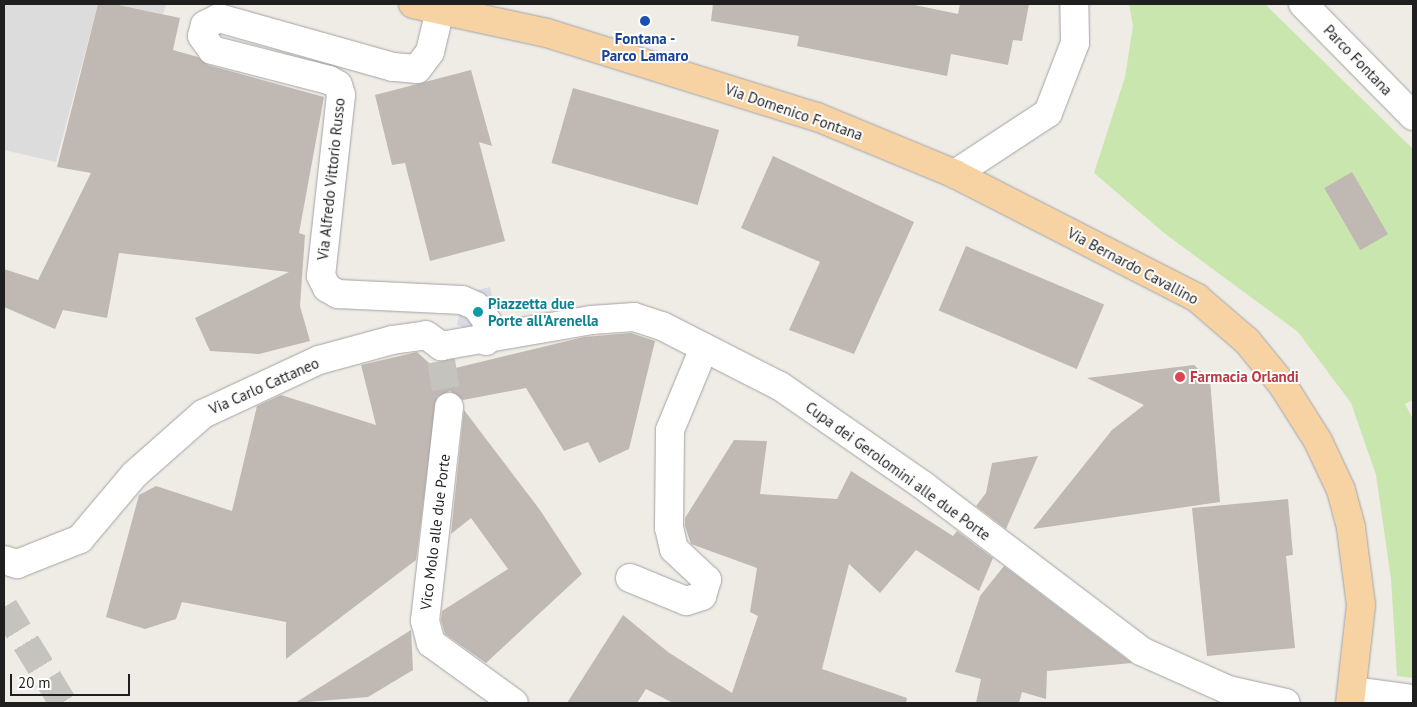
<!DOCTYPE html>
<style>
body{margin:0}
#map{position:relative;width:1417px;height:707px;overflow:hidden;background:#efece6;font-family:"PT Sans",sans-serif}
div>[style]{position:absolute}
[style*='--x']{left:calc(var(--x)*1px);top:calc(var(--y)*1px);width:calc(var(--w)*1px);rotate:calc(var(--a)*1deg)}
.residential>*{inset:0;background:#dddcdc}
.grass>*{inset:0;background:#cae6af}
.plaza>*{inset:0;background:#dadae5}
.building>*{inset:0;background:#c0b8b2;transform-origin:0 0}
.minor-tunnel>*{height:28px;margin-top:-14px;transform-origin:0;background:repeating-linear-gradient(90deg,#c5c3be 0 28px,transparent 0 42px)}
.highway-tunnel>*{height:28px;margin-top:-14px;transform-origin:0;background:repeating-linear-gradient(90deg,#c5c3be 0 28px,transparent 0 42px)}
.roads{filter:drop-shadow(0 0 1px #a3a3a3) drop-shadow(0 0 1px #a3a3a3)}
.minor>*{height:28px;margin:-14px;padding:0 14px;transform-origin:14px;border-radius:14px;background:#fff}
.major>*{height:28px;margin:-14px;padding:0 14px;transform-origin:14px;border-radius:14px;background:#f7d2a3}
.dots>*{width:14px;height:14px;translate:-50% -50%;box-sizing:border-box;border:2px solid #fff;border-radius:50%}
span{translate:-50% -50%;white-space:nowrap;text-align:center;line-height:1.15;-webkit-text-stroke:4px #fff;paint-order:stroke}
.transit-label{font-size:15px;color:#164399;font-weight:700}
.street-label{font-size:15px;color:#1f1f1f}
.culture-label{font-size:15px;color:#0d838f;font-weight:700}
.left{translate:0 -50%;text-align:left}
.health-label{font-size:15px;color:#be3a42;font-weight:700}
.frame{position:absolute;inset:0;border:5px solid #1f1f1f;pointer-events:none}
.scale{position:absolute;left:10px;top:674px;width:120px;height:22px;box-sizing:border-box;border:2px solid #1f1f1f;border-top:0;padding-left:6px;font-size:15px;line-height:18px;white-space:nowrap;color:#1f1f1f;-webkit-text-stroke:4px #fff;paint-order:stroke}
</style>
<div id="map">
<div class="residential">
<i style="clip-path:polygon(4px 4px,98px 4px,56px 162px,4px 150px)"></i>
<i style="clip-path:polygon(114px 4px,166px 4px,163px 14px)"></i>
</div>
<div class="grass">
<i style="clip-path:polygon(1129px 4px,1265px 4px,1413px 149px,1413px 400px,1405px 404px,1413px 419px,1413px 678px,1397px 676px,1391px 579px,1376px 475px,1351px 403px,1298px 332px,1164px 233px,1094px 173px,1125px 77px,1133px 26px)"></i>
</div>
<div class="plaza">
<i style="clip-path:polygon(490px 287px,500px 330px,476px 333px,457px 325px,462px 300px,468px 292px)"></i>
</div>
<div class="building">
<i style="clip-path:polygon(98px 4px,114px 4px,180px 18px,173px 50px,198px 57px,208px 65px,324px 97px,299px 233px,305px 235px,300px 306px,310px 341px,259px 354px,210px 351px,195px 318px,289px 272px,119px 253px,107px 318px,63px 310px,55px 329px,4px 307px,4px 269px,38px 280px,91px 173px,57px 167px)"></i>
<i style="clip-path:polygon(713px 4px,910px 4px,958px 14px,960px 4px,1029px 4px,1022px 41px,1013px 40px,1008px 65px,951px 54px,947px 76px,797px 46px,799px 36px,711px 21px)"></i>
<i style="clip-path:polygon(471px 70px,492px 146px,479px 142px,505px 241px,430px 261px,405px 163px,392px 165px,375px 95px)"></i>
<i style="left:573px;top:88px;width:152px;height:78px;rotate:16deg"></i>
<i style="clip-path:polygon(773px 156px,914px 222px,854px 354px,789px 330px,820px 262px,741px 228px)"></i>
<i style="left:1352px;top:172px;width:72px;height:32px;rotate:60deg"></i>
<i style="left:966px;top:246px;width:150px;height:70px;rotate:23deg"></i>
<i style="clip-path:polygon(631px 333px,655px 341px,629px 449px,599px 463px,588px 442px,564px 451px,526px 388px,463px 400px,450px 391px,437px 397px,416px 560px,286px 659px,286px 622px,182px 602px,176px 619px,145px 629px,106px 617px,139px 495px,156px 486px,232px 511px,257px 406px,281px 395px,376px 425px,361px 365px,417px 352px,439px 372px,584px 337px)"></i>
<i style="clip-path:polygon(1194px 365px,1210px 380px,1220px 502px,1033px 529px,1112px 430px,1144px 405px,1087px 378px)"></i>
<i style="clip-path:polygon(464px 410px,540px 510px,582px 574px,486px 663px,445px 634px,441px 620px,442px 611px,508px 569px,471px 518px,451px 534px)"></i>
<i style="clip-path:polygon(734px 440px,767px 441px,760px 494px,837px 499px,851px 471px,953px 536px,957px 531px,993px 558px,979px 591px,916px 550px,880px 593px,849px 564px,822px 669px,907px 698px,906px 703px,673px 703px,646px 689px,637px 703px,567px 703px,623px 615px,668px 652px,732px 693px,758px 616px,750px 612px,757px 568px,691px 544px,685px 526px,685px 518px)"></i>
<i style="clip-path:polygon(1038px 456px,1006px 529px,976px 506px,986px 493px,992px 463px)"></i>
<i style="clip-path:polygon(1288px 499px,1293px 555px,1286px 556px,1295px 648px,1207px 656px,1192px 508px)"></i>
<i style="clip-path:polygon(1004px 566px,1132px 663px,1047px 671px,1046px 699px,1022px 692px,1019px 703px,976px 703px,981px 679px,955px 672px,980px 596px)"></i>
<i style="clip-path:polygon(411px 630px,413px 670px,368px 697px,295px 703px)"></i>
</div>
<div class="minor-tunnel">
<i style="--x:441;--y:361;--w:47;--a:80.1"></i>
</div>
<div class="highway-tunnel">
<i style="--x:4;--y:607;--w:113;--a:58.4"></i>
</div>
<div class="roads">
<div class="minor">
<i style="--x:1303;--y:4;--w:157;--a:45.5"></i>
<i style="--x:440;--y:10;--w:43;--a:103.4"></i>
<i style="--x:430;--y:52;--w:21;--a:127"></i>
<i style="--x:417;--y:69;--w:24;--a:-175"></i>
<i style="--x:393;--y:67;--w:181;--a:-164.3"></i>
<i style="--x:219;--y:18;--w:16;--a:153"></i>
<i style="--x:205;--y:25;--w:11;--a:105"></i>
<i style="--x:202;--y:36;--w:17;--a:54"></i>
<i style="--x:212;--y:50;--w:121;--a:14.4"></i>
<i style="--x:329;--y:80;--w:10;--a:29"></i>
<i style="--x:338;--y:85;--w:10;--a:73"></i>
<i style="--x:341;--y:95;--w:182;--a:96.3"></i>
<i style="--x:321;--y:276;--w:13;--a:63"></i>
<i style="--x:327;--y:288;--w:13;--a:29"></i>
<i style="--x:338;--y:294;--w:124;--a:2.8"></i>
<i style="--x:462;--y:300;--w:15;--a:23"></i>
<i style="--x:476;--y:306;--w:19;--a:54"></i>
<i style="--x:487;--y:321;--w:20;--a:93"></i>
<i style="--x:955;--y:174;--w:111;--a:-33.3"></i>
<i style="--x:1048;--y:113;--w:75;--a:-68.9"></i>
<i style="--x:1075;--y:43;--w:39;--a:-91"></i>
<i style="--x:449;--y:407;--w:215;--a:96.4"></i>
<i style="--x:425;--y:621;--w:23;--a:75"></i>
<i style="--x:431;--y:643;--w:102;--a:35.9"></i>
<i style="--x:4;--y:560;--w:14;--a:17"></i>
<i style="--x:17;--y:564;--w:68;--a:-21.6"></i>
<i style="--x:80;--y:539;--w:85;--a:-49.8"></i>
<i style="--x:135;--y:474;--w:91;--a:-41.4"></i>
<i style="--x:203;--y:414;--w:128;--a:-25"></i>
<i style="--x:319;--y:360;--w:76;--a:-15.3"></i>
<i style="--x:392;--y:340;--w:34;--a:-8"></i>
<i style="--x:426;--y:335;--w:19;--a:36"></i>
<i style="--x:441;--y:346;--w:152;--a:-9.8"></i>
<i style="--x:591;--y:320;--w:43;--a:-4"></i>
<i style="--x:634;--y:317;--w:29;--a:18"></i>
<i style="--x:662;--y:326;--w:132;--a:27"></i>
<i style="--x:780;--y:386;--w:175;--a:34.8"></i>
<i style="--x:924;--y:486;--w:273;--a:37.2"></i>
<i style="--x:1141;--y:651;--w:95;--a:24.1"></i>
<i style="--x:1228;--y:690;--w:59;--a:12.6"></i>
<i style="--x:630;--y:578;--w:61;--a:22.3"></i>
<i style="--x:686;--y:601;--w:17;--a:-17"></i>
<i style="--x:702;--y:596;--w:17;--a:-73"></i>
<i style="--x:707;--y:580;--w:45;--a:-136.8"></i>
<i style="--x:674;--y:549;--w:22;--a:-103"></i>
<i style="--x:669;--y:528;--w:98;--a:-89.4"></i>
<i style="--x:670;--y:430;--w:89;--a:-67.5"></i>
<i style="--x:1353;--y:691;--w:61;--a:7.6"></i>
</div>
<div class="major">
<i style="--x:413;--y:4;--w:137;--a:12.2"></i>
<i style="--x:547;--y:33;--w:283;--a:17.3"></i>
<i style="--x:817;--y:117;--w:149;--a:22.4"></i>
<i style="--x:955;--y:174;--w:272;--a:27.1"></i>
<i style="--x:1197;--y:298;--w:66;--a:40.7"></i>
<i style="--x:1247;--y:341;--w:55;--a:50.9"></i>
<i style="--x:1282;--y:384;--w:67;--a:57.7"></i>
<i style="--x:1318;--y:441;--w:54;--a:64.9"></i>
<i style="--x:1341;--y:490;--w:39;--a:75"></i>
<i style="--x:1351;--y:528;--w:78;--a:82.6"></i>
<i style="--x:1361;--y:605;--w:99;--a:96.4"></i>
</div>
</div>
<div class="dots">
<i style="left:645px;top:21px;background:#1a4fb4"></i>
<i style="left:478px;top:312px;background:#0f9aa8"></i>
<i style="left:1180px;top:377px;background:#e0444e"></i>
</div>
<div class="transit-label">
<span style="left:645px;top:47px">Fontana -<br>Parco Lamaro</span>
</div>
<div class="street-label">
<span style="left:1358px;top:60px;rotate:46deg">Parco Fontana</span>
<span style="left:794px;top:112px;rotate:19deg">Via Domenico Fontana</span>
<span style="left:331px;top:179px;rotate:-84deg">Via Alfredo Vittorio Russo</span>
<span style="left:1133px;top:266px;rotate:28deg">Via Bernardo Cavallino</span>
<span style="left:264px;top:386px;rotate:-24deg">Via Carlo Cattaneo</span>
<span style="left:898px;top:471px;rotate:36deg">Cupa dei Gerolomini alle due Porte</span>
<span style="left:435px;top:532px;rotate:-83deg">Vico Molo alle due Porte</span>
</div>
<div class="culture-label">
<span class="left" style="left:488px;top:312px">Piazzetta due<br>Porte all'Arenella</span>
</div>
<div class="health-label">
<span class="left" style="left:1190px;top:377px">Farmacia Orlandi</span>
</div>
<div class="frame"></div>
<div class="scale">20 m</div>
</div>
